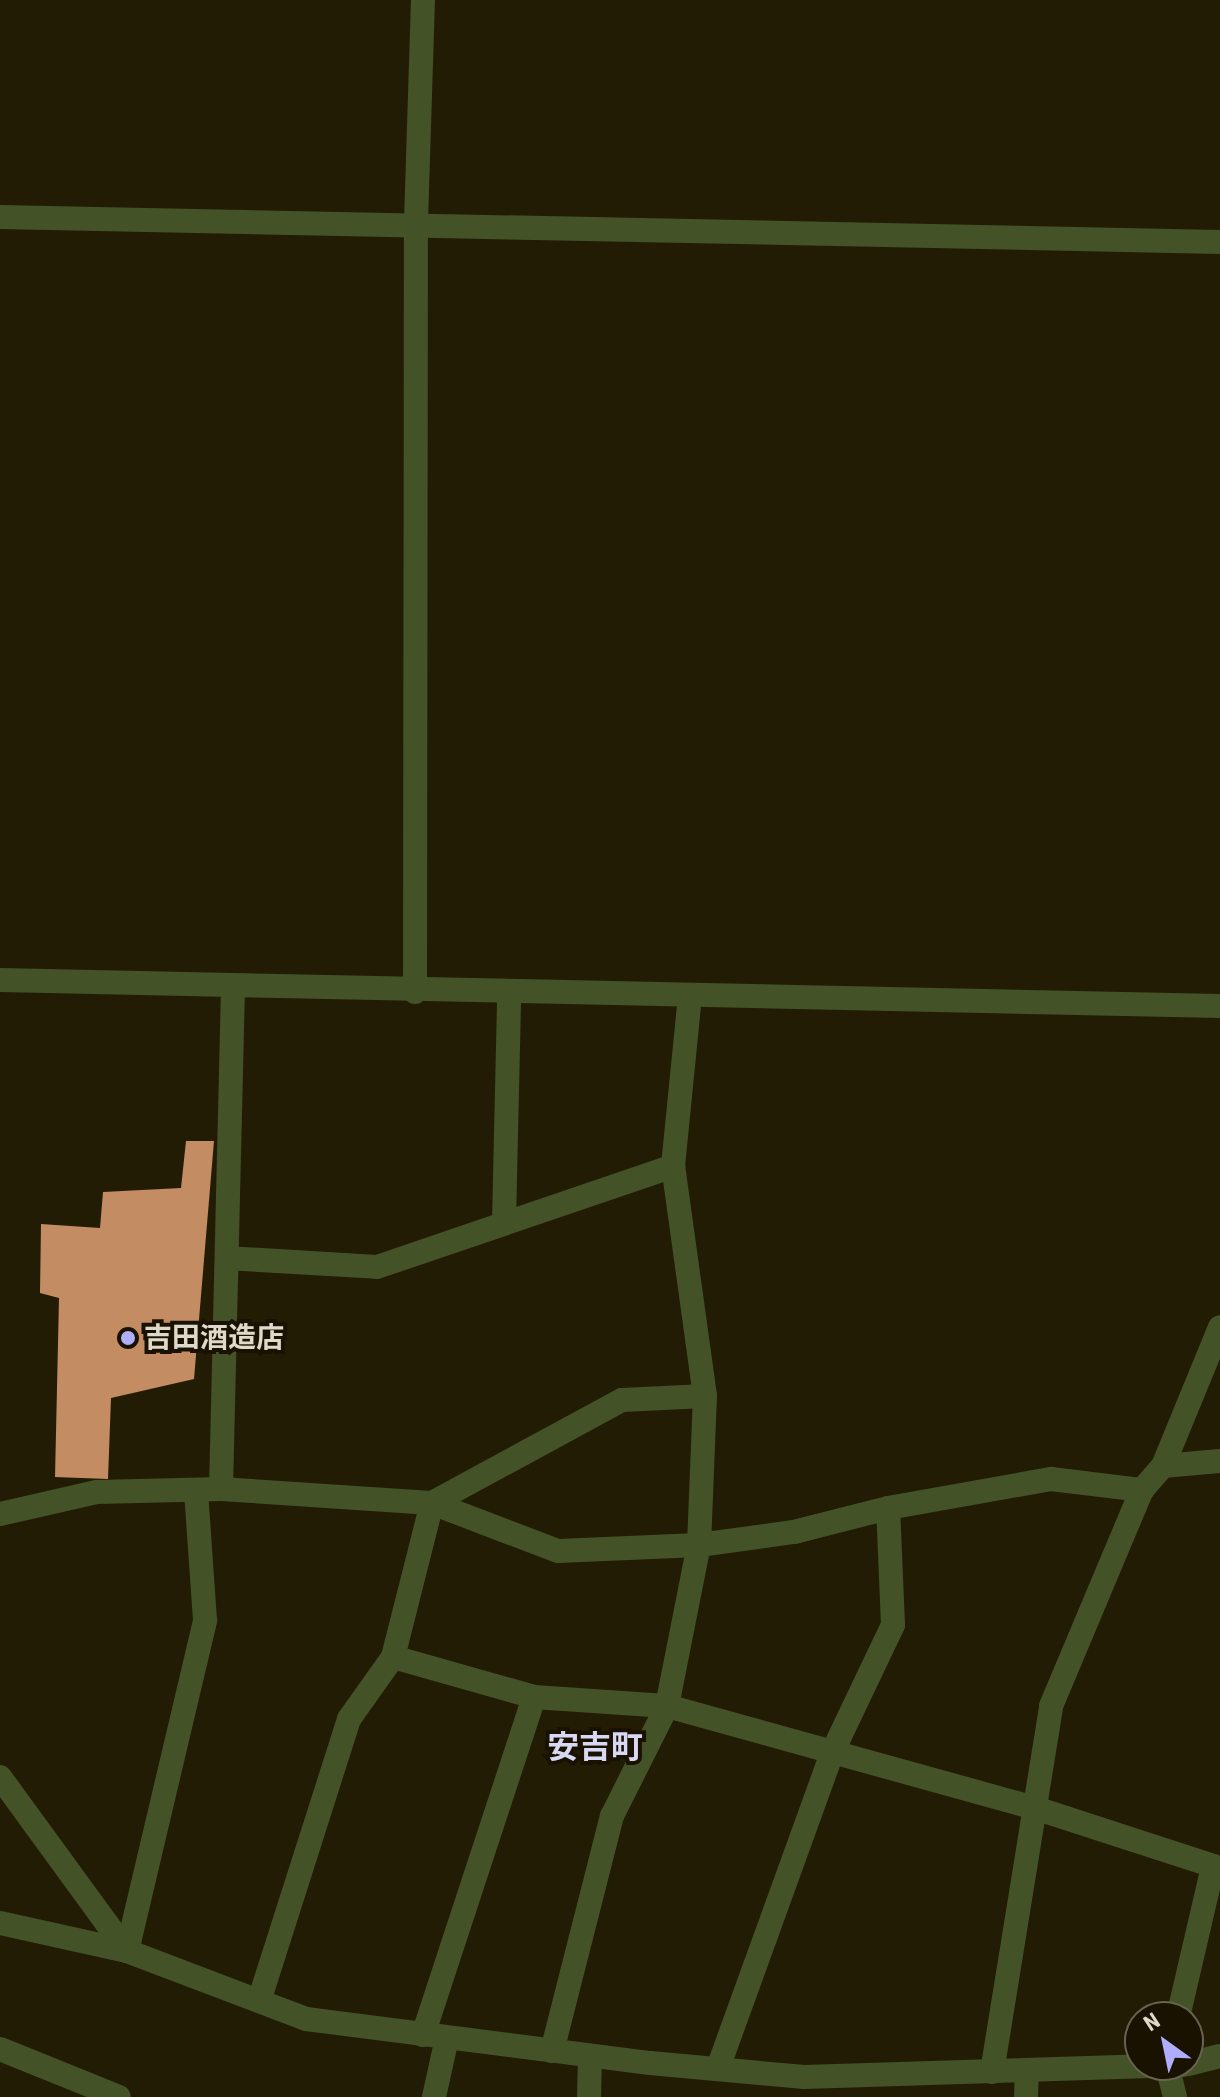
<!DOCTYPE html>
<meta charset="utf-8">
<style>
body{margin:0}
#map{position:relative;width:1220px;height:2097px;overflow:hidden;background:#231c04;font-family:"Roboto Condensed","Noto Sans JP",sans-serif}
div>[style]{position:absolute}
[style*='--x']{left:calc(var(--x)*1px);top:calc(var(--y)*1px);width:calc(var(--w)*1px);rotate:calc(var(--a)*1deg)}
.building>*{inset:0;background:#c38c62}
.minor>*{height:24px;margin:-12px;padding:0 12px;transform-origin:12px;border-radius:12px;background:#445228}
.tertiary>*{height:24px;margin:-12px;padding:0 12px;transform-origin:12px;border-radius:12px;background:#445228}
.dots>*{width:22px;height:22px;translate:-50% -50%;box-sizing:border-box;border:4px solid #1a1200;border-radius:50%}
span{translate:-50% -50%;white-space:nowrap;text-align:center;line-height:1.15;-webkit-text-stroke:8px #1a1200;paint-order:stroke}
.poi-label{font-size:28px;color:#ded9cb;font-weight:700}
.left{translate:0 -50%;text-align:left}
.quarter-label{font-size:32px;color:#d8d8f5;font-weight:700}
.north{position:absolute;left:1124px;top:2001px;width:80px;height:80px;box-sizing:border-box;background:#1a1200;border:2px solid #686251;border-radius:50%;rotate:327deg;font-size:22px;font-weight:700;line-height:32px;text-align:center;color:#ded9cb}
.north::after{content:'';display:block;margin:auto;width:28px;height:36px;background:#b0adfa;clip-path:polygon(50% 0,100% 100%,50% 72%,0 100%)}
</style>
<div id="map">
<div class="building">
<i style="clip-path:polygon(186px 1141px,214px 1141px,194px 1379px,111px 1398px,108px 1479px,55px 1477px,59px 1298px,40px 1293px,41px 1224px,100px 1228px,103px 1192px,181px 1188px)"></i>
</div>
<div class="minor">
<i style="--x:0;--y:217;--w:1220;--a:1.17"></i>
<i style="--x:415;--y:992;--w:770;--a:-89.93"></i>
<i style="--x:416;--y:222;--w:222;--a:-88.2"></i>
<i style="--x:504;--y:1223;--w:229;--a:-88.7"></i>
<i style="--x:227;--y:1258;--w:150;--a:3.4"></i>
<i style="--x:377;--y:1267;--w:313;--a:-18.8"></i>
<i style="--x:1163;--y:1466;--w:57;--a:-5"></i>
<i style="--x:221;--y:1489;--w:502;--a:-88.63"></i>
<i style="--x:0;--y:1514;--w:99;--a:-12.8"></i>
<i style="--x:97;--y:1492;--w:124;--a:-1.4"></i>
<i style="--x:221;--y:1489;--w:211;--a:3.8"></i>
<i style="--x:432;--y:1503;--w:135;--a:20.9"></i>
<i style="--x:558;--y:1551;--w:141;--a:-2.4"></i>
<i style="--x:699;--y:1545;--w:96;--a:-7.8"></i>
<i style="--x:794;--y:1532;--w:97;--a:-14.3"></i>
<i style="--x:888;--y:1508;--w:166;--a:-10.1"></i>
<i style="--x:1051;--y:1479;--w:92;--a:6.9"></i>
<i style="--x:393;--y:1657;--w:147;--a:15.8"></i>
<i style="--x:534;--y:1697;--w:133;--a:3.9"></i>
<i style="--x:667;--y:1706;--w:379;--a:15.5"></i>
<i style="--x:1032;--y:1807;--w:198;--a:18"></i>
<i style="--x:0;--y:1777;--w:215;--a:53.9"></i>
<i style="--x:0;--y:1923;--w:130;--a:12.4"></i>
<i style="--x:127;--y:1951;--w:191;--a:20.8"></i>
<i style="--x:306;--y:2019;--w:347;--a:7.3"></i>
<i style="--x:650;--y:2063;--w:155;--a:5.2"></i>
<i style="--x:804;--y:2077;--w:379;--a:-1.8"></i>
<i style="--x:127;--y:1951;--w:340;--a:-76.7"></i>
<i style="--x:205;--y:1620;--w:130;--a:-94"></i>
<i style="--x:260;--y:1998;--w:293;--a:-72.3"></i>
<i style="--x:349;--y:1719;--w:76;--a:-54.6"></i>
<i style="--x:393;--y:1657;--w:159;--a:-75.8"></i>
<i style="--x:432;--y:1503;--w:216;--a:-28.5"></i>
<i style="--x:622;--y:1400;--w:83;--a:-2.8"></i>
<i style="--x:1178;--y:2017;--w:155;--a:-76.9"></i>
<i style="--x:423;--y:2035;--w:356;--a:-71.8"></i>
<i style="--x:0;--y:2049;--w:128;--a:22"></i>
<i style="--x:552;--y:2051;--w:243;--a:-75.7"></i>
<i style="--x:612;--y:1816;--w:123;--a:-63.4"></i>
<i style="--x:667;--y:1706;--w:164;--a:-78.8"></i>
<i style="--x:699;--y:1545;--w:149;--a:-87.7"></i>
<i style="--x:705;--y:1396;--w:232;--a:-97.9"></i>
<i style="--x:673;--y:1166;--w:170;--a:-84.3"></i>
<i style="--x:1188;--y:2064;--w:33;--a:-14"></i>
<i style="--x:1167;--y:2065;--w:33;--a:76"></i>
<i style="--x:718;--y:2068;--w:333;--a:-70.1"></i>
<i style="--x:831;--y:1755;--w:144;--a:-64.5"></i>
<i style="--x:893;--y:1625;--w:117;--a:-92.4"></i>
<i style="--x:992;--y:2072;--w:371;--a:-80.8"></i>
<i style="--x:1051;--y:1706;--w:234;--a:-67.2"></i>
<i style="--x:1142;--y:1490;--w:32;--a:-49"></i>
<i style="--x:1163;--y:1466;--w:150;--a:-67.7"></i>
<i style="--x:434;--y:2097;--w:60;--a:-77.6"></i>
<i style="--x:589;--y:2097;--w:41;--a:-88.6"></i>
<i style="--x:1026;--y:2097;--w:25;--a:-88"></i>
</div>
<div class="tertiary">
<i style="--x:0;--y:980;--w:1220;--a:1.22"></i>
</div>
<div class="dots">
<i style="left:128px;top:1338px;background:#b0adfa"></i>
</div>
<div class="poi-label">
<span class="left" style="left:144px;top:1338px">吉田酒造店</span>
</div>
<div class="quarter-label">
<span style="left:595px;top:1747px">安吉町</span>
</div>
<div class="north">N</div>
</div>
